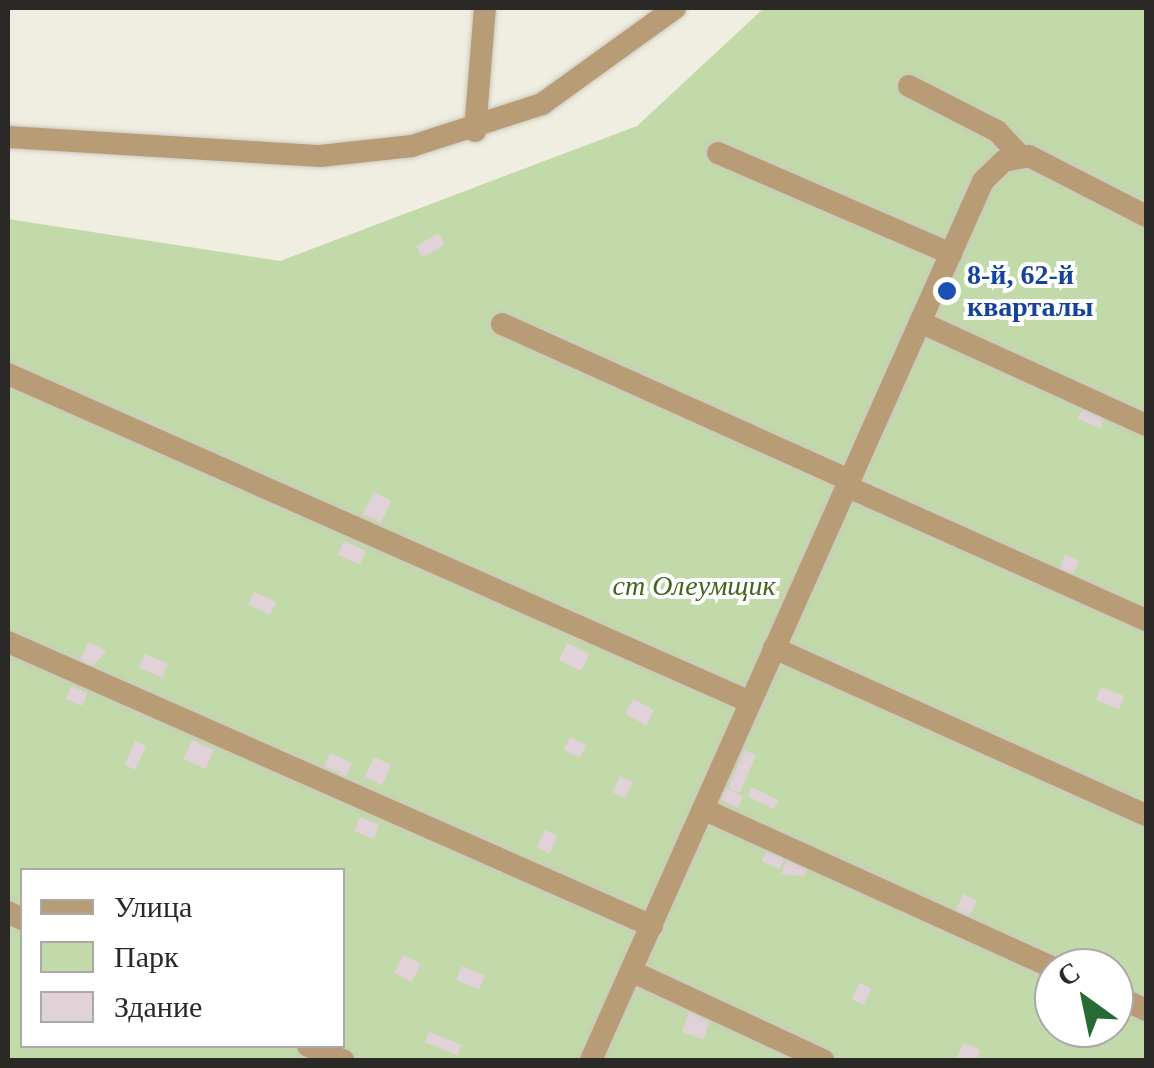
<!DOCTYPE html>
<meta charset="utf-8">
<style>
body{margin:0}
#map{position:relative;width:1154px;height:1068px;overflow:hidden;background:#f0ede1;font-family:"Times New Roman",serif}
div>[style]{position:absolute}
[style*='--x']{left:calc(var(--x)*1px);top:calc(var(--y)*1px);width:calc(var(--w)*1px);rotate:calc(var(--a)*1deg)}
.green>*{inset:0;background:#c2d9aa}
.building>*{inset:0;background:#e0d2d8;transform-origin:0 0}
.roads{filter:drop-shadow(0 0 2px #cccabf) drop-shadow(0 0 2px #cccabf)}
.minor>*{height:22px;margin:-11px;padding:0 11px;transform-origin:11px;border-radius:11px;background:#b89c76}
.dots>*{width:28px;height:28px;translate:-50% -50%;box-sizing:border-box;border:5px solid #fff;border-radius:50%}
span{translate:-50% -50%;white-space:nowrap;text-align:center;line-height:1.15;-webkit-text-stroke:8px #fff;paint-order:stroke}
.transit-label{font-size:28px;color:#164399;font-weight:700}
.left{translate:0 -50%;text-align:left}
.park-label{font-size:28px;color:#456219;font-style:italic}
.frame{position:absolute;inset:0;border:10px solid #2a2925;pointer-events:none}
.legend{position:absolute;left:20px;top:868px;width:325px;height:180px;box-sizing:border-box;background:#fff;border:2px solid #aaa9a8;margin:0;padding:12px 18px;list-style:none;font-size:30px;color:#2a2925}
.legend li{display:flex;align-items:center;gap:20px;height:50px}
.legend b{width:50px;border:2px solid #aaa9a8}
.north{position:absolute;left:1034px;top:948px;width:100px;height:100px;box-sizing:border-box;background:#fff;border:2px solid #aaa9a8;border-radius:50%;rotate:327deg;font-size:28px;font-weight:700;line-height:40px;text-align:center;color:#2a2925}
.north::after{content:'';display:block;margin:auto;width:35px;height:45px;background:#266a35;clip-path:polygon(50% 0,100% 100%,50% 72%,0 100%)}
</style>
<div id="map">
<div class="green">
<i style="clip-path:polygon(evenodd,764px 8px,1146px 8px,1146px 1060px,8px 1060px,8px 219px,280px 261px,637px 126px,764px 8px,22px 870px,342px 870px,342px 1046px,22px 1046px,22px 870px,764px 8px,1054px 968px,1114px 968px,1114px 1028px,1054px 1028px,1054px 968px)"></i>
</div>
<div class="building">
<i style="left:438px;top:233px;width:13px;height:26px;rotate:58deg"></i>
<i style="left:1084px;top:405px;width:24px;height:15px;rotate:24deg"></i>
<i style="left:374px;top:492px;width:20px;height:25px;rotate:27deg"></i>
<i style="left:344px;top:541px;width:24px;height:15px;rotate:24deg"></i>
<i style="left:1065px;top:555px;width:15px;height:16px;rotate:23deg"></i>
<i style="left:254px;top:592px;width:24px;height:14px;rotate:24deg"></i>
<i style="clip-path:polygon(89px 642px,106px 651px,92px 667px,79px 661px)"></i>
<i style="left:567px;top:643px;width:25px;height:19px;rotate:26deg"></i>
<i style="left:145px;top:654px;width:25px;height:15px;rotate:23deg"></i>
<i style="left:71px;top:686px;width:18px;height:14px;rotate:22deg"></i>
<i style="left:1101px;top:687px;width:25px;height:14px;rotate:21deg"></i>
<i style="left:633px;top:699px;width:24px;height:17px;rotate:28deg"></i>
<i style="left:570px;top:737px;width:18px;height:14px;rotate:27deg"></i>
<i style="left:192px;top:740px;width:24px;height:21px;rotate:24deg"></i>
<i style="left:135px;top:741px;width:12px;height:26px;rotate:24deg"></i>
<i style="left:744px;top:750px;width:13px;height:41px;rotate:23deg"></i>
<i style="left:330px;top:753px;width:24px;height:15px;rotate:24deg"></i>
<i style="left:374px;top:757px;width:19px;height:22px;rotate:25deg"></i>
<i style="left:620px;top:776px;width:14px;height:18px;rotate:25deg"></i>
<i style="left:752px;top:787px;width:30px;height:10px;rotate:27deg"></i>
<i style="left:726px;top:788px;width:19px;height:13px;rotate:25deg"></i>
<i style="left:360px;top:817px;width:21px;height:15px;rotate:23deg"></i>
<i style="left:545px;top:830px;width:14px;height:19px;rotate:25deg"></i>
<i style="left:767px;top:849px;width:20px;height:13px;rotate:24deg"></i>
<i style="clip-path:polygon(788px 857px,808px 866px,804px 876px,781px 874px)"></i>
<i style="left:964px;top:894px;width:15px;height:19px;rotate:28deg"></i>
<i style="left:403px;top:955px;width:20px;height:20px;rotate:27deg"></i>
<i style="left:462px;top:966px;width:25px;height:15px;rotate:23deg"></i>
<i style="left:860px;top:983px;width:13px;height:18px;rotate:27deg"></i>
<i style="left:689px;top:1012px;width:23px;height:21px;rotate:20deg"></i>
<i style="left:429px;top:1032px;width:35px;height:11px;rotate:22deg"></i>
<i style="clip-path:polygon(963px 1043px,981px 1050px,976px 1060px,957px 1059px)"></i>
</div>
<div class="roads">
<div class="minor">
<i style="--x:909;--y:86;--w:99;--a:27.1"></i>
<i style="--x:997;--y:131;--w:34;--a:47"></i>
<i style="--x:475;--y:131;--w:123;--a:-85.4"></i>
<i style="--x:8;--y:137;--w:313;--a:3.5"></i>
<i style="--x:320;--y:156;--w:93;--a:-6.2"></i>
<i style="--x:412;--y:146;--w:137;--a:-17.9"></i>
<i style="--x:542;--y:104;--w:164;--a:-35.8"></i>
<i style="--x:718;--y:153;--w:254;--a:23.4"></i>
<i style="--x:920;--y:322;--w:248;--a:24.5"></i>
<i style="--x:502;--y:324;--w:380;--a:24.2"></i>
<i style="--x:8;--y:374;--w:811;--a:23.85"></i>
<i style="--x:846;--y:486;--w:329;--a:24.1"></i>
<i style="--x:8;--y:642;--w:704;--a:23.8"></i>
<i style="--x:774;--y:648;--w:408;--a:24.2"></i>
<i style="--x:703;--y:809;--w:385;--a:24.4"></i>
<i style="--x:8;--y:912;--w:16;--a:27"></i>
<i style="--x:631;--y:971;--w:212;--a:24.9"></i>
<i style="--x:1114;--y:995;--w:35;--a:25"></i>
<i style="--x:308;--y:1046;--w:38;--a:22"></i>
<i style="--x:591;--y:1060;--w:962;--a:-65.96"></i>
<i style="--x:983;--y:181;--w:29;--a:-44"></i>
<i style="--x:1004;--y:161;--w:25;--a:-11"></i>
<i style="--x:1029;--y:156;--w:131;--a:27.1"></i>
</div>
</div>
<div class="dots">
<i style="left:947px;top:291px;background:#1a4fb4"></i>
</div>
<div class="transit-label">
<span class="left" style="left:967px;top:291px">8-й, 62-й<br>кварталы</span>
</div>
<div class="park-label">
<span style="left:694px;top:586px">ст Олеумщик</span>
</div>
<div class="frame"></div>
<ul class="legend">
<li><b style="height:12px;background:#b89c76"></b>Улица</li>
<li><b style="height:28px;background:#c2d9aa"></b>Парк</li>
<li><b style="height:28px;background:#e0d2d8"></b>Здание</li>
</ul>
<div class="north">С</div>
</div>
